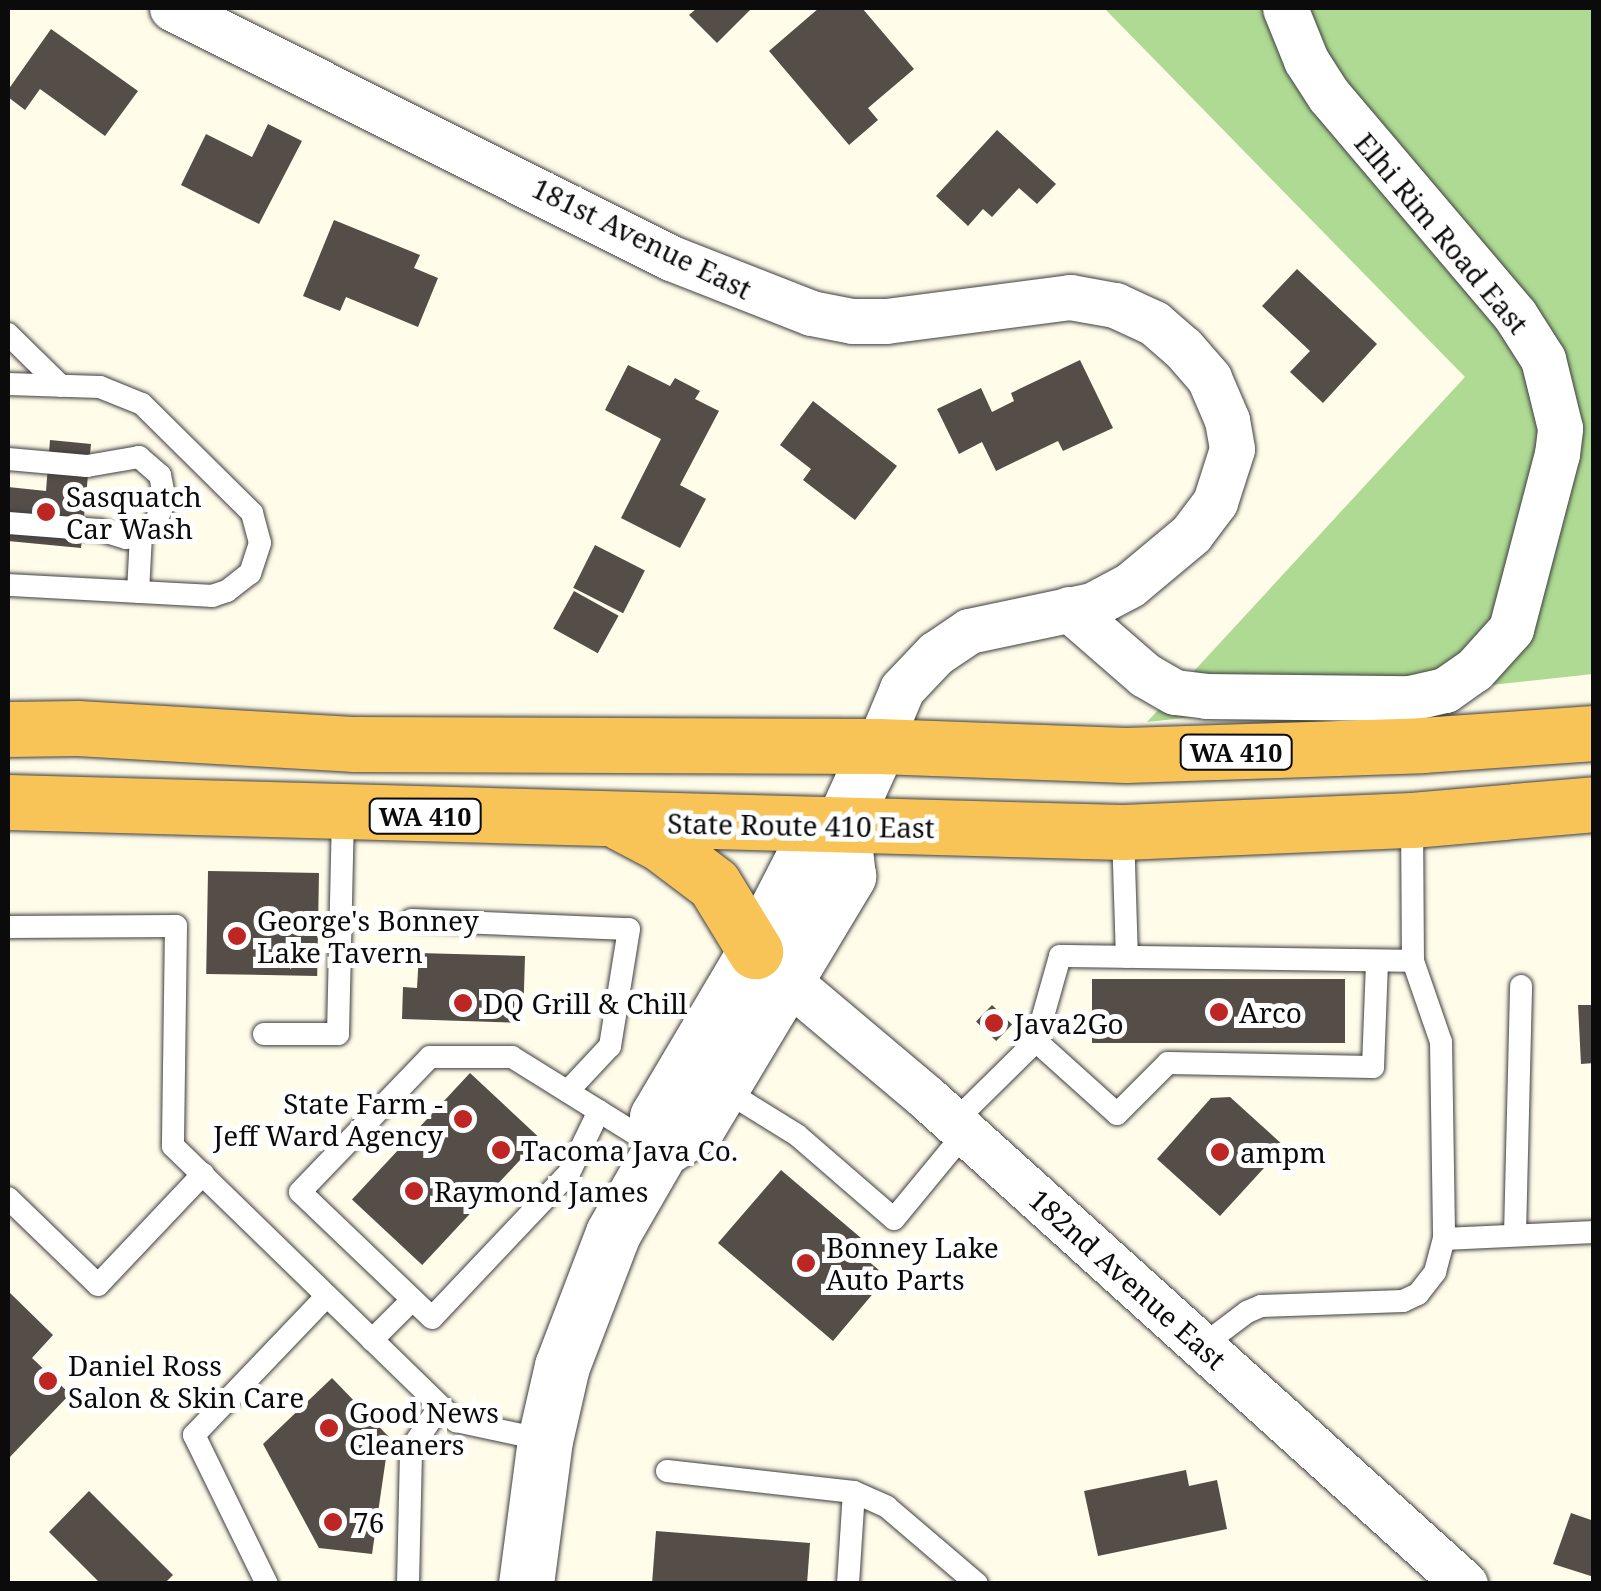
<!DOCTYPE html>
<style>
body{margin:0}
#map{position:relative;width:1601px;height:1591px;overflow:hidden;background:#fffcea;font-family:"Noto Serif",serif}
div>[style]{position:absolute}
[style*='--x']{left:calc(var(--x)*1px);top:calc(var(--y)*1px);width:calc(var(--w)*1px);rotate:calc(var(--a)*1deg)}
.forest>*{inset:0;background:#aeda93}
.building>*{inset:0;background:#544d48;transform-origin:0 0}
.roads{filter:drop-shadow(0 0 2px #3e3e3e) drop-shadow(0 0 2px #3e3e3e)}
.service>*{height:22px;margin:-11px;padding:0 11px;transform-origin:11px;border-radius:11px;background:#fff}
.minor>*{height:45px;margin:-22.5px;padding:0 22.5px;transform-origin:22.5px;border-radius:22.5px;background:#fff}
.tertiary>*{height:55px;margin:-27.5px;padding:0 27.5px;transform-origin:27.5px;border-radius:27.5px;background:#fff}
.trunk>*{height:55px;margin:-27.5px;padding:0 27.5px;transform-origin:27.5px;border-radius:27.5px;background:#f8c457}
.dots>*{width:28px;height:28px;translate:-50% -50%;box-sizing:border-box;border:5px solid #fff;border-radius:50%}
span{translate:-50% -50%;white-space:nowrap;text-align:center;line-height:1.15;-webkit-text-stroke:10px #fff;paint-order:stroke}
.shield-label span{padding:2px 8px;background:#fff;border:2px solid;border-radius:8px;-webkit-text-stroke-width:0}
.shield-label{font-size:25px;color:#0b0b0b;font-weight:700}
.street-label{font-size:28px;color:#0b0b0b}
.poi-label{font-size:28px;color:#0b0b0b}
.left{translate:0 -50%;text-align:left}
.right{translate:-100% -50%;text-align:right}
.frame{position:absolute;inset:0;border:10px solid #0b0b0b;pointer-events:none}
</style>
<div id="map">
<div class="forest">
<i style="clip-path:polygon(1104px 8px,1593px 8px,1593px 674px,1147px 722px,1465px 377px)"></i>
</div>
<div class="building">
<i style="clip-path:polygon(697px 8px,752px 8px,717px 43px,689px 15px)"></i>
<i style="clip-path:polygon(819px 8px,862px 8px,914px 69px,868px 108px,878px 120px,849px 145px,769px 51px)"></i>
<i style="clip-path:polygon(51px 29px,138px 91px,105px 136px,40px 89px,25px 110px,8px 97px,8px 90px)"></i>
<i style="clip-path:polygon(268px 124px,302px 141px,259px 224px,181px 185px,206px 134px,252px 157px)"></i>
<i style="clip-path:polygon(997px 130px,1056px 184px,1037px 204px,1019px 188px,992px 217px,983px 209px,968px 226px,936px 196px)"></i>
<i style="clip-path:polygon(334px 220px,420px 255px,414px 268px,438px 278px,418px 327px,346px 297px,340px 311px,303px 296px)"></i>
<i style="clip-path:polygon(1297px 269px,1377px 344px,1323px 403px,1290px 372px,1310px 351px,1262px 306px)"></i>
<i style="clip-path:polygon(1080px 360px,1113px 428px,1063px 451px,1058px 441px,996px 471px,982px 442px,959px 454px,937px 409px,981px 388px,992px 412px,1014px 401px,1011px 393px)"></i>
<i style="clip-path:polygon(628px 365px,670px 386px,675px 378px,700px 391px,695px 399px,719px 411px,680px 485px,706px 499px,680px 548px,621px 518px,661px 439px,605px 410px)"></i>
<i style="clip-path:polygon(813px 401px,897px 466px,855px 520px,803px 480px,811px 469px,780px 445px)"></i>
<i style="clip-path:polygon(50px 440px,91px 444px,81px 548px,8px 541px,8px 487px,46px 491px)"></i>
<i style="left:595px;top:545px;width:56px;height:48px;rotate:27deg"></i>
<i style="left:574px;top:591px;width:51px;height:43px;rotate:29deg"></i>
<i style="left:208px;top:871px;width:111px;height:103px;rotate:1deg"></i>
<i style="clip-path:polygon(419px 953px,525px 956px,523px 1023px,402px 1019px,403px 987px,417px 988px)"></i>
<i style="left:1092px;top:979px;width:253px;height:64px"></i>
<i style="left:992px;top:1005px;width:28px;height:23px;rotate:44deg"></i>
<i style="clip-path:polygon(1578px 1005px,1594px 1005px,1594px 1063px,1581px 1064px)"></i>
<i style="left:470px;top:1073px;width:96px;height:173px;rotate:43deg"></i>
<i style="clip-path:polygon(1230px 1097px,1284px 1146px,1220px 1216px,1157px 1159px,1211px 1098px)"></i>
<i style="clip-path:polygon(781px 1170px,861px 1238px,853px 1248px,887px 1277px,833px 1341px,718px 1243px)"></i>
<i style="clip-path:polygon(8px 1291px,53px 1335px,32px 1358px,70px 1394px,8px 1459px)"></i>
<i style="clip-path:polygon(332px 1378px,389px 1437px,372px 1554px,319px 1548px,263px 1444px)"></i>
<i style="clip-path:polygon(1186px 1470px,1189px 1486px,1217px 1480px,1227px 1529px,1098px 1556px,1084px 1491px)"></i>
<i style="clip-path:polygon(89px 1491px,173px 1575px,164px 1584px,101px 1584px,49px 1532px)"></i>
<i style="clip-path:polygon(1571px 1513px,1594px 1521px,1594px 1577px,1553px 1564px)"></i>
<i style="clip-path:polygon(656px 1531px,810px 1543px,807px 1584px,652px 1584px)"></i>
</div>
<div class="roads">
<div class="service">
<i style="--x:8;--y:334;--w:74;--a:44.5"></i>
<i style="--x:8;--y:384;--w:92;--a:1.9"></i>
<i style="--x:100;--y:387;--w:45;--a:22"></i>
<i style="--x:142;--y:404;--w:155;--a:44.7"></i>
<i style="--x:252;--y:513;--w:31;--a:75"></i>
<i style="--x:260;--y:543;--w:32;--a:108"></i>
<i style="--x:250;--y:573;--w:29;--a:142"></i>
<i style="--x:227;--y:591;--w:16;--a:162"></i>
<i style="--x:212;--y:596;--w:204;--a:-176.9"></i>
<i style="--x:8;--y:459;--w:79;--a:5.1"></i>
<i style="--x:87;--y:466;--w:53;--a:-9.8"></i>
<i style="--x:139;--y:457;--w:28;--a:41"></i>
<i style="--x:160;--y:475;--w:26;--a:79"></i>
<i style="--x:165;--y:501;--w:29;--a:115"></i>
<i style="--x:153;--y:527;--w:29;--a:158"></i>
<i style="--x:126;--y:538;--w:28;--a:-163"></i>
<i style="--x:99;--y:530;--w:91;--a:-175.6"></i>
<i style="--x:138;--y:592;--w:57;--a:-87"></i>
<i style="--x:1412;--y:820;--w:141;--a:89.6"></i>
<i style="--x:1413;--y:961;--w:86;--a:70.9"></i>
<i style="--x:1441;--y:1042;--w:197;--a:89.1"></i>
<i style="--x:1123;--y:832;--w:125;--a:88.2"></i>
<i style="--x:411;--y:920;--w:218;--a:2.4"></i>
<i style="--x:629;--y:929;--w:119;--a:99.2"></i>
<i style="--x:610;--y:1046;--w:62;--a:133"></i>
<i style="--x:8;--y:927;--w:168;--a:-0.3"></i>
<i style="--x:176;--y:926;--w:220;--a:90.8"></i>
<i style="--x:173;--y:1146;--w:395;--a:44.2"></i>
<i style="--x:456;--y:1421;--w:91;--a:12.1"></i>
<i style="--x:264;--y:1034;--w:74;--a:0"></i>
<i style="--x:338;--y:1034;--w:221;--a:-88.7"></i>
<i style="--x:1036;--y:1041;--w:88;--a:-74.2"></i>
<i style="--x:1060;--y:956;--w:353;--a:0.8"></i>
<i style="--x:721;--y:1088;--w:89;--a:31.7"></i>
<i style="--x:797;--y:1135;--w:128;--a:40.9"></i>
<i style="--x:894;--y:1219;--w:112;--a:-50.5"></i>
<i style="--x:599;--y:1111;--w:69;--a:115.8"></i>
<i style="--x:569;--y:1173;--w:199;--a:133.4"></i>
<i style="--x:432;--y:1318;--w:182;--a:-136.3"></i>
<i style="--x:300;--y:1192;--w:187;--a:-46.1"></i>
<i style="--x:430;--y:1057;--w:82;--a:0"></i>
<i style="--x:512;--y:1057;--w:172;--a:31.9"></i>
<i style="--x:954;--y:1122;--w:115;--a:-44.6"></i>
<i style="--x:1036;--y:1041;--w:109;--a:42"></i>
<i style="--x:1117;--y:1114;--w:72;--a:-45"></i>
<i style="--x:1168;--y:1063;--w:205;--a:1.1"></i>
<i style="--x:1373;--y:1067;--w:106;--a:-87.8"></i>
<i style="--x:8;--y:1198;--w:125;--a:44"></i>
<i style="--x:98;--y:1285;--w:153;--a:-46.6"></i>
<i style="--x:1515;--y:1235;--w:249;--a:-88.6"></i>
<i style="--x:372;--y:1340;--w:57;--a:-45"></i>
<i style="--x:1202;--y:1346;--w:56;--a:-37.1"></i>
<i style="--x:1247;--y:1312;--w:15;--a:-23"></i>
<i style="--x:1261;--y:1306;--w:142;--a:-2"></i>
<i style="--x:1403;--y:1301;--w:17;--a:-25"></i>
<i style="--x:1418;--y:1294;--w:28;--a:-52"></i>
<i style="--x:1435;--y:1272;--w:34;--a:-75"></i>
<i style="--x:1444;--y:1239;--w:150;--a:-2.7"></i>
<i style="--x:667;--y:1471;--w:188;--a:6.4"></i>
<i style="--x:854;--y:1492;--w:36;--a:24"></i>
<i style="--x:887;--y:1507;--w:118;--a:40.5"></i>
<i style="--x:267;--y:1584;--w:166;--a:-116.1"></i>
<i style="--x:194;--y:1435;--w:192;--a:-46.3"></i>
<i style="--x:408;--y:1584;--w:135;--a:-88.7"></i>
<i style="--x:411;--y:1449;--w:52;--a:-56"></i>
<i style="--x:848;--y:1584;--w:92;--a:-86.3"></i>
</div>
<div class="minor">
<i style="--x:172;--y:8;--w:558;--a:26.61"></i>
<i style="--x:671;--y:258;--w:150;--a:21.4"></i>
<i style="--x:811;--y:313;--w:42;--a:11"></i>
<i style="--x:852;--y:321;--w:34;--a:0"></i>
<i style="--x:886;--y:321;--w:186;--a:-7.4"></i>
<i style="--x:1070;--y:297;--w:46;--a:10.1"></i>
<i style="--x:1115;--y:305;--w:43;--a:24.8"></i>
<i style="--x:1154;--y:323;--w:38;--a:41"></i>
<i style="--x:1183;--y:348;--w:40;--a:49"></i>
<i style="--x:1209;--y:378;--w:46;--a:66.8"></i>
<i style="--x:1227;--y:420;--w:29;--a:80"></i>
<i style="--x:1232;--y:449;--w:56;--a:107.8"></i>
<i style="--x:1215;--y:502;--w:40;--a:127"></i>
<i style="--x:1191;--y:534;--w:80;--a:140.1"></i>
<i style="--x:1130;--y:585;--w:43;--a:152.2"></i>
<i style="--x:1092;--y:605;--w:126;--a:168.1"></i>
<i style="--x:969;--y:631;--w:40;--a:146"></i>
<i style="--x:936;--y:653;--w:50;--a:133.4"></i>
<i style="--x:902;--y:689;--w:62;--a:112.8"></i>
<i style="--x:1069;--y:609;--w:101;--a:41"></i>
<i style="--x:1145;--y:675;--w:34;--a:30"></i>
<i style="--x:1175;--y:692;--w:31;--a:7"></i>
<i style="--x:1206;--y:696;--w:204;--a:0.6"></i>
<i style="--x:1410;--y:698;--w:36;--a:-13"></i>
<i style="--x:1445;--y:690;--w:35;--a:-35"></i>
<i style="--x:1474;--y:670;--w:55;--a:-47.9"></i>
<i style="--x:1511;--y:629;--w:181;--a:-75.3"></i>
<i style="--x:1557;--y:454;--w:26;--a:-83"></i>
<i style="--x:1560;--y:428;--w:71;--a:-103.8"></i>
<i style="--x:1543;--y:359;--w:52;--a:-122.5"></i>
<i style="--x:1515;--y:315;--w:287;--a:-130.3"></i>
<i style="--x:1329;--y:96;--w:43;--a:-122.6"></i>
<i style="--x:1306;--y:60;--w:56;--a:-112"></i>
<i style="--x:787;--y:980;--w:183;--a:40.1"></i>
<i style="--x:927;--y:1098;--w:725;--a:42.09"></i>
</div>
<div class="tertiary">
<i style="--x:661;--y:1150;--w:33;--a:-97"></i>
<i style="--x:657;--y:1117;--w:193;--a:-59.4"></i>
<i style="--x:755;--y:951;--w:102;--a:-62.7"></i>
<i style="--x:802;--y:860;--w:53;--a:-41.2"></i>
<i style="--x:842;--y:825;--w:87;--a:-65.5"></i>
<i style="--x:526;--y:1584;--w:145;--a:-82.5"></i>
<i style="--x:545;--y:1440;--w:76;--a:-77.1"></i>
<i style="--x:562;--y:1366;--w:142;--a:-69"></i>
<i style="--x:613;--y:1233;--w:96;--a:-60"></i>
<i style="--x:661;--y:1150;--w:44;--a:-33"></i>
<i style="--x:698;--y:1126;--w:292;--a:-59"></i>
<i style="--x:848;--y:876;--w:51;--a:-96.7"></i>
</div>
<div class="trunk">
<i style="--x:8;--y:729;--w:69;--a:-0.8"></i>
<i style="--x:77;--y:728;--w:275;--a:3.3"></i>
<i style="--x:352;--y:744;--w:526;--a:0.22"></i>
<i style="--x:878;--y:746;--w:248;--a:2.1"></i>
<i style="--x:1126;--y:755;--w:296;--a:-1.9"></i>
<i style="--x:1422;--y:745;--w:172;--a:-4"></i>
<i style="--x:8;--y:802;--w:1115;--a:1.54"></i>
<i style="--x:1123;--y:832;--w:289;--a:-2.4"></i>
<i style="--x:1412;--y:820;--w:183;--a:-5"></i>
<i style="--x:621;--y:823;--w:45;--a:27.7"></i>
<i style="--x:661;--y:844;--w:66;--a:37"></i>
<i style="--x:714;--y:884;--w:79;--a:58.5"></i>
</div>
</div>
<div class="dots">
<i style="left:46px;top:512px;background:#bd2622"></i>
<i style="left:237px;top:936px;background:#bd2622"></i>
<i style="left:463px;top:1003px;background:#bd2622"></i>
<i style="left:1219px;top:1012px;background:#bd2622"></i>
<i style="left:994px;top:1023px;background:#bd2622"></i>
<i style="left:463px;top:1119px;background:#bd2622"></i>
<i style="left:501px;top:1150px;background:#bd2622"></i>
<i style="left:1220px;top:1152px;background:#bd2622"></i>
<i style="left:414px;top:1191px;background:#bd2622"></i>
<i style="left:806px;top:1263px;background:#bd2622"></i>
<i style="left:48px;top:1381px;background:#bd2622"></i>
<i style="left:329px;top:1428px;background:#bd2622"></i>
<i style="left:333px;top:1522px;background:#bd2622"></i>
</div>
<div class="shield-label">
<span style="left:1236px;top:752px">WA 410</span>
<span style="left:425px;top:816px">WA 410</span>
</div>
<div class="street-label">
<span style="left:1442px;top:233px;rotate:50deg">Elhi Rim Road East</span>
<span style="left:642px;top:238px;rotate:26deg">181st Avenue East</span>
<span style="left:801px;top:825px;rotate:1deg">State Route 410 East</span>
<span style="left:1128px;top:1279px;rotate:42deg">182nd Avenue East</span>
</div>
<div class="poi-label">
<span class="left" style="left:66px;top:512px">Sasquatch<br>Car Wash</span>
<span class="left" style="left:257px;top:936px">George's Bonney<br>Lake Tavern</span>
<span class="left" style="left:483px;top:1003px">DQ Grill &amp; Chill</span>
<span class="left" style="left:1239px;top:1012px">Arco</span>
<span class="left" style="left:1014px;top:1023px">Java2Go</span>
<span class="right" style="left:443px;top:1119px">State Farm -<br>Jeff Ward Agency</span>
<span class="left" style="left:521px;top:1150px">Tacoma Java Co.</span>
<span class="left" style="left:1240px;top:1152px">ampm</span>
<span class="left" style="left:434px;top:1191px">Raymond James</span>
<span class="left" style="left:826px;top:1263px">Bonney Lake<br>Auto Parts</span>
<span class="left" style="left:68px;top:1381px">Daniel Ross<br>Salon &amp; Skin Care</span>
<span class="left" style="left:349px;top:1428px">Good News<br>Cleaners</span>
<span class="left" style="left:353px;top:1522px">76</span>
</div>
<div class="frame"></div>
</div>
